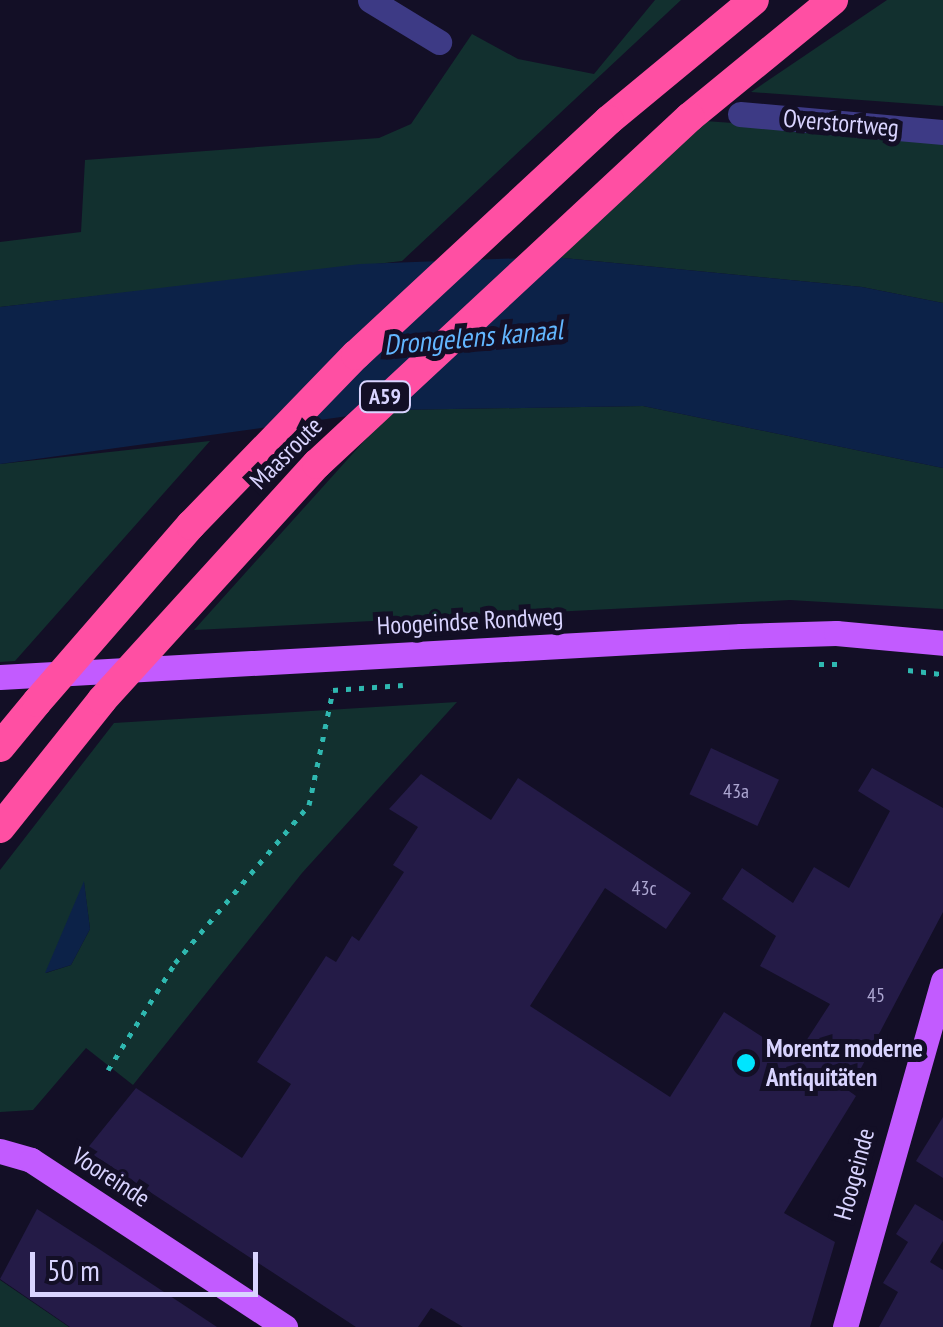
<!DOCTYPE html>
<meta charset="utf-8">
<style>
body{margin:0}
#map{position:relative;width:943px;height:1327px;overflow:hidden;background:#130f26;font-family:"PT Sans Narrow",sans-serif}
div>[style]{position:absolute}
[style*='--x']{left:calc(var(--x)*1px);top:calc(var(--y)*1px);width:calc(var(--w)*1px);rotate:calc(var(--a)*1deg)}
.green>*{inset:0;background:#12302f}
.water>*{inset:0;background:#0c2248}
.building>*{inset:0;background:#241b47;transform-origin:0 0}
.path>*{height:5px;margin-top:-2.5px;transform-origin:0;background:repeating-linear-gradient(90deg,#2fb8b0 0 5px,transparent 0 13px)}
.minor>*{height:25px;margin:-12.5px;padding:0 12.5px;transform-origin:12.5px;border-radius:12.5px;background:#3d3a85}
.major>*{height:25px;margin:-12.5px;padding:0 12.5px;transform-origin:12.5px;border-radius:12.5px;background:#c25bff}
.highway>*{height:30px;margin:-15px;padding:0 15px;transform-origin:15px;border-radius:15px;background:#ff4fa3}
.highway-bridge>*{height:30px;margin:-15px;padding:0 15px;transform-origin:15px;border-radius:15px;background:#ff4fa3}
.dots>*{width:28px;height:28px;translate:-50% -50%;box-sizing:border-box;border:5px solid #130f26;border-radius:50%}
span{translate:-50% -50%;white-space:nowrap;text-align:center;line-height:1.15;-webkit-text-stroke:10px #130f26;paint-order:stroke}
.number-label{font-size:20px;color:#aca6d1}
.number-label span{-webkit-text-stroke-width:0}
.shield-label span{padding:2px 8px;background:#130f26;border:2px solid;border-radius:8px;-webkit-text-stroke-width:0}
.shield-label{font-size:22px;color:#d9d4ff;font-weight:700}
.street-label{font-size:25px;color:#d9d4ff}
.poi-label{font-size:25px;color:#d9d4ff;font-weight:700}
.left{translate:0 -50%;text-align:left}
.water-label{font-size:28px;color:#62b6ff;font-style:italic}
.scale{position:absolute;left:30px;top:1252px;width:228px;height:45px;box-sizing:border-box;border:5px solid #d9d4ff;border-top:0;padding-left:12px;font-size:30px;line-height:35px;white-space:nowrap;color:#d9d4ff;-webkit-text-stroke:8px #130f26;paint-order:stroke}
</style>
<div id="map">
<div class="green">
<i style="clip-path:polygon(655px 0,681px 0,402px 261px,0 307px,0 242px,81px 232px,85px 160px,379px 138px,411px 124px,472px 34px,518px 59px,594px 74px)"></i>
<i style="clip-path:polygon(887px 0,943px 0,943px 106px,751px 92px)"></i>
<i style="clip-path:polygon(705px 121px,943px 138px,943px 303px,862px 287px,553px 257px)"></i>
<i style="clip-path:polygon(643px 406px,943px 468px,943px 609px,790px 600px,194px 630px,392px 410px)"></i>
<i style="clip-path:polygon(210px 441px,15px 661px,0 662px,0 464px)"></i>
<i style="clip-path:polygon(evenodd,457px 702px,302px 873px,133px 1085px,86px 1048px,33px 1110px,0 1112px,0 870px,114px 723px,457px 702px,84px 883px,90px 929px,71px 965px,46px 973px,84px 883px)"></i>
<i style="clip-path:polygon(0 1280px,69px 1327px,0 1327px)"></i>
</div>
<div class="water">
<i style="clip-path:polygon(553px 257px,862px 287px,943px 303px,943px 468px,643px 406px,392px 410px,0 464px,0 307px,360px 264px)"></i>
<i style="clip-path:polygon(84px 881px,90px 929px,71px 965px,45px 973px)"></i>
</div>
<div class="building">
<i style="left:711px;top:748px;width:75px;height:51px;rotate:25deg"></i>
<i style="clip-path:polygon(872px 768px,943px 808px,943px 912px,849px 1091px,856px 1096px,784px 1213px,835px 1242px,810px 1327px,463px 1327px,431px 1308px,418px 1327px,356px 1327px,86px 1150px,136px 1088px,242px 1158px,291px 1084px,257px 1062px,326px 956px,336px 962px,352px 936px,359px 941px,404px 872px,393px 865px,418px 827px,389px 809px,421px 774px,491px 820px,518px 778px,691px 893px,666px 929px,605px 888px,530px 1006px,670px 1097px,724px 1012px,795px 1058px,830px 1004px,760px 966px,776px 936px,722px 899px,742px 868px,793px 903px,814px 867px,849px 888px,890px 811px,858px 791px)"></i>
<i style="clip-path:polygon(943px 1117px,943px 1178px,916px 1161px)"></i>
<i style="clip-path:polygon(915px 1204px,943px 1221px,943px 1241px,930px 1262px,943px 1270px,943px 1327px,879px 1327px,898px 1292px,883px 1283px,908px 1242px,896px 1234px)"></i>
<i style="clip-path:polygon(37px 1209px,96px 1247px,217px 1327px,70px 1327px,0 1279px)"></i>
</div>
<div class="path">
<i style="--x:819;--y:664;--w:24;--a:0"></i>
<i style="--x:908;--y:670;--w:35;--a:7"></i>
<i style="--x:108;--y:1070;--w:126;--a:-57.9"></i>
<i style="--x:175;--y:963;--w:207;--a:-49.7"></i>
<i style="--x:309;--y:805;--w:117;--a:-78.2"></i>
<i style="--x:333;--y:690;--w:70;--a:-4.1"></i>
</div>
<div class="minor">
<i style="--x:370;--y:0;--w:81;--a:31.3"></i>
<i style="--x:740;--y:114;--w:204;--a:5.1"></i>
</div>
<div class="major">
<i style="--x:0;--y:677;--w:742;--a:-3.17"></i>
<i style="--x:741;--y:636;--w:95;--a:-1.8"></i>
<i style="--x:836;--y:633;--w:107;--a:5.3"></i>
<i style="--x:0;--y:1151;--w:32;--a:16"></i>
<i style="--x:31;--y:1160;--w:304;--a:33.3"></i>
<i style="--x:845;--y:1327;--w:360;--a:-74.2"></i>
</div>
<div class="highway">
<i style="--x:690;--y:117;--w:185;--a:-39.3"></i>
<i style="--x:609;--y:120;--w:188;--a:-39.6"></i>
<i style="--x:0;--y:747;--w:58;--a:-50.6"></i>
<i style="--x:0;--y:828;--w:164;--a:-51.4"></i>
</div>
<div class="highway-bridge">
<i style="--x:102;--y:700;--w:319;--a:-47.7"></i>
<i style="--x:317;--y:464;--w:509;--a:-42.93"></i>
<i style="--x:37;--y:702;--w:235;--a:-49"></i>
<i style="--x:191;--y:525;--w:237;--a:-45.9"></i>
<i style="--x:356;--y:355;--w:345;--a:-42.9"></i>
</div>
<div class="dots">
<i style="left:746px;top:1063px;background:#00e5ff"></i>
</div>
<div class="number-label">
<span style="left:736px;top:791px">43a</span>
<span style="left:644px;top:888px">43c</span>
<span style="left:876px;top:995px">45</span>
</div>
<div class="shield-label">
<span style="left:385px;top:397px">A59</span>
</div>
<div class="street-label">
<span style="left:841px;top:123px;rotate:5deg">Overstortweg</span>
<span style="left:286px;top:453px;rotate:-45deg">Maasroute</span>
<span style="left:470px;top:621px;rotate:-3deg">Hoogeindse Rondweg</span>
<span style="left:854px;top:1174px;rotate:-75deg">Hoogeinde</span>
<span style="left:111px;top:1177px;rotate:33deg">Vooreinde</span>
</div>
<div class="poi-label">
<span class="left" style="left:766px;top:1063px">Morentz moderne<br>Antiquitäten</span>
</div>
<div class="water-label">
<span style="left:473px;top:337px;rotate:-5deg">Drongelens kanaal</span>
</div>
<div class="scale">50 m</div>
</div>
